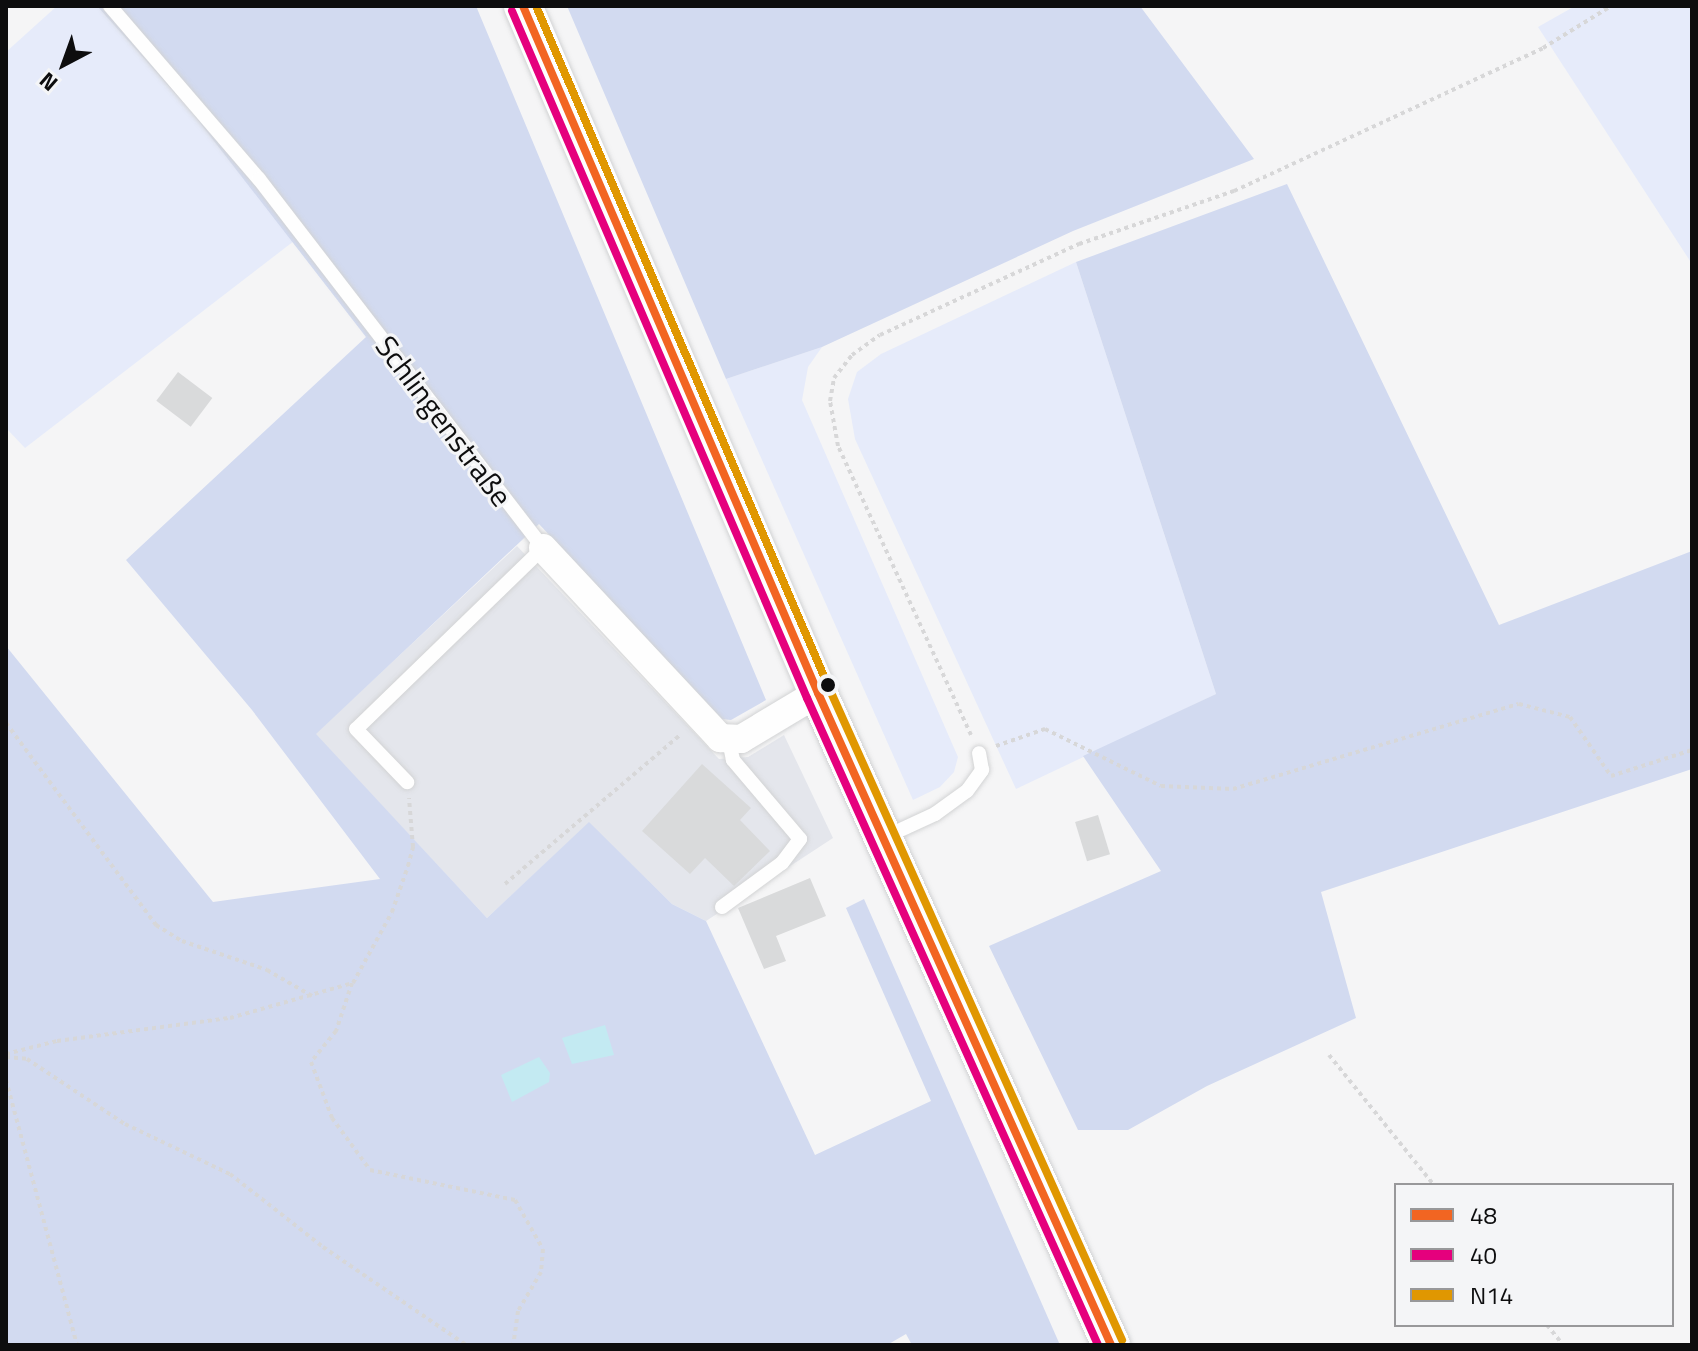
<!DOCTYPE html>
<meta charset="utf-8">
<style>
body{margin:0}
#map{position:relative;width:1698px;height:1351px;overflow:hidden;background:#f5f5f6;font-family:"Titillium Web",sans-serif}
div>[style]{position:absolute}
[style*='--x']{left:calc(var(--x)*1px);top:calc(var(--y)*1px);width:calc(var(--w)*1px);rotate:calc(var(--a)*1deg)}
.built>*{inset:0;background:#e4e6ec}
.green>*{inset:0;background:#e6ebfa}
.forest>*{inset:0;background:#d2daf0}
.water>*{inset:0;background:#c3eaf2}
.building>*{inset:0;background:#d9dadb;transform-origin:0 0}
.path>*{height:4px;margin-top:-2px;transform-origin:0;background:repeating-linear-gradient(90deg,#d7d7d8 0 4px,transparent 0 8px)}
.roads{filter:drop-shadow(0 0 2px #d2d3d4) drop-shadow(0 0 2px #d2d3d4)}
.service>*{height:14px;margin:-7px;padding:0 7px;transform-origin:7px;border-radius:7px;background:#fefefe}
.minor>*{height:28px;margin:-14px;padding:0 14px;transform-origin:14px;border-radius:14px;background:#fefefe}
.secondary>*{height:38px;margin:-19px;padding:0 19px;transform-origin:19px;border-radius:19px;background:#fefefe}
.bus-1>*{height:8px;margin:-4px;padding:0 4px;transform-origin:4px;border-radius:4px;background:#f26522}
.bus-2>*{height:8px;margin:-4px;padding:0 4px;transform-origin:4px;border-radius:4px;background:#e5007d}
.bus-3>*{height:8px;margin:-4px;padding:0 4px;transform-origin:4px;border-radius:4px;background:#e09701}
.dots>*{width:22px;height:22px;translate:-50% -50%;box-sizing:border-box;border:4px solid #f4f5f7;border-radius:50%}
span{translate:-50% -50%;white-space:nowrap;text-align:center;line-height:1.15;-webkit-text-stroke:6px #f4f5f7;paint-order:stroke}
.street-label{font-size:30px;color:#0d0d0e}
.frame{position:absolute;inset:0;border:8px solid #0d0d0e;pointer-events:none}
.legend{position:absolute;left:1394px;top:1183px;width:280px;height:144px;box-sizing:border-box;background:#f4f5f7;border:2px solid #98989a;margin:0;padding:10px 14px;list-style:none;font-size:24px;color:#0d0d0e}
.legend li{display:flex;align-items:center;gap:16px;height:40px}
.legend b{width:40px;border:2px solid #98989a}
.north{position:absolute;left:24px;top:24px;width:80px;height:80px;-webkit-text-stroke:6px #f4f5f7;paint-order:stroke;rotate:221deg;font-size:22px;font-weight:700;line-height:32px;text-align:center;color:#0d0d0e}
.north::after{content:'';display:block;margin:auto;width:28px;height:36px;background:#0d0d0e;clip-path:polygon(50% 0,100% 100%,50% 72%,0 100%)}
</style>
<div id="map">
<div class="built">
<i style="clip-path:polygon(517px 546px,719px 759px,748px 757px,784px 735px,833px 838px,706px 921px,672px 904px,589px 823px,487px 918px,315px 734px)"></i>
</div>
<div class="green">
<i style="clip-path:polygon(57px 6px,97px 6px,190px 110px,294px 241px,25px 448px,6px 428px,6px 52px)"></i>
<i style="clip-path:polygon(1575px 6px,1692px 6px,1692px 264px,1538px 27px)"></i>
<i style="clip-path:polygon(1076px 262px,1216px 694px,1016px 789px,855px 439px,848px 399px,857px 372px,881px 354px)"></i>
<i style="clip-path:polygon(822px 347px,808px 367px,802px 400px,958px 757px,954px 772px,940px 787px,913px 800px,726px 379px)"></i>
</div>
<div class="forest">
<i style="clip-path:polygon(97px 6px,476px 6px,766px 700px,731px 720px,722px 719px,539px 524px,316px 734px,487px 918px,589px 822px,672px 904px,706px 921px,815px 1155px,931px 1101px,846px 908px,864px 899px,1060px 1345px,912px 1345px,906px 1334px,887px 1345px,6px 1345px,6px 646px,213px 902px,380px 879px,252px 710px,126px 560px,366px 337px,190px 110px)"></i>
<i style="clip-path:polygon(567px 6px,1140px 6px,1254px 159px,1073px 231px,822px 347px,726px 379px)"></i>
<i style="clip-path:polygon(1287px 184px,1499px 625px,1692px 551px,1692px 769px,1321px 892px,1356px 1018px,1207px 1086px,1128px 1130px,1078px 1130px,989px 946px,1161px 871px,1083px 756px,1216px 694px,1076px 262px)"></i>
</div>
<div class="water">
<i style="clip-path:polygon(605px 1025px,614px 1055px,572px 1064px,562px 1038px)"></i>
<i style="clip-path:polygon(539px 1057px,550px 1073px,549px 1082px,512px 1102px,501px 1075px)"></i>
</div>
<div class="building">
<i style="left:178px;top:372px;width:43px;height:36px;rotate:37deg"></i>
<i style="clip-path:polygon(702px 764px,751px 808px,740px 820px,770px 851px,734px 886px,705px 858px,690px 874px,642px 831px)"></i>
<i style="left:1098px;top:815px;width:41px;height:24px;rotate:73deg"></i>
<i style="clip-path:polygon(810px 878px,826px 916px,776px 936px,786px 961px,764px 969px,738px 908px)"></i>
</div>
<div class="path">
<i style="--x:6;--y:723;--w:252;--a:53.4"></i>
<i style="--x:156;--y:925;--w:31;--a:32"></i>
<i style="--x:182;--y:941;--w:90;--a:18.8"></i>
<i style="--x:267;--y:970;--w:52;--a:30"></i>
<i style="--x:971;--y:735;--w:318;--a:-114.7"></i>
<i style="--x:838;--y:446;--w:46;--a:-100.1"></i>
<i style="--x:830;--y:401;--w:23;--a:-80"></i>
<i style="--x:834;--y:378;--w:29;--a:-52"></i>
<i style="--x:852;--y:355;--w:34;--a:-36"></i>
<i style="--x:880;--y:335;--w:219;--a:-24.6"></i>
<i style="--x:1079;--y:244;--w:164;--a:-18.9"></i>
<i style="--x:1234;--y:191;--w:340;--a:-24.8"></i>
<i style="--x:1543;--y:48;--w:80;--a:-31.7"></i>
<i style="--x:996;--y:746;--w:52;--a:-19.1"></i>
<i style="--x:1045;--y:729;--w:129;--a:26.2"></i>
<i style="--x:1161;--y:786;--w:72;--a:2.4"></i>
<i style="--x:1233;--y:789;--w:298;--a:-16.6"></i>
<i style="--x:1519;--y:704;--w:53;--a:14.3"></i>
<i style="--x:1570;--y:717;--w:72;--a:55.2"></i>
<i style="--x:1611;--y:776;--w:85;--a:-17.8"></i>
<i style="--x:505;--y:884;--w:231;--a:-40.4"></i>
<i style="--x:352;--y:983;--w:51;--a:108.4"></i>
<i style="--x:336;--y:1031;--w:40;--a:129"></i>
<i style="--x:311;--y:1062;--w:60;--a:69.4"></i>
<i style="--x:332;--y:1118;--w:64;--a:53.8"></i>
<i style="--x:370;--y:1170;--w:148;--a:11.7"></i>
<i style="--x:515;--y:1200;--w:56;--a:60.3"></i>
<i style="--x:543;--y:1249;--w:23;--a:95"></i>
<i style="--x:541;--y:1272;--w:45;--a:120.5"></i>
<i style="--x:518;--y:1311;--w:34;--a:98"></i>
<i style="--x:6;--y:1054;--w:53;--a:-14.3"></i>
<i style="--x:57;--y:1041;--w:175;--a:-7.6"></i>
<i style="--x:230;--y:1018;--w:128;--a:-15.9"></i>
<i style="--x:353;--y:983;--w:81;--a:-61.2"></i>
<i style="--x:392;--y:912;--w:49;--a:-70.8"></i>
<i style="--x:408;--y:866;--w:20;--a:-75"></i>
<i style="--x:413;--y:847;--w:49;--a:-94.7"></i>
<i style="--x:1329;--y:1055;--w:167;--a:51.1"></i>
<i style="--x:6;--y:1057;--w:21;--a:5"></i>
<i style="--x:27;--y:1059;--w:118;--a:33.6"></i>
<i style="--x:125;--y:1124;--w:116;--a:25.5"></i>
<i style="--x:230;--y:1174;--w:118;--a:38.1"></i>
<i style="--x:323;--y:1247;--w:173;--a:34.4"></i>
<i style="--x:6;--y:1080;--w:274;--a:75"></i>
<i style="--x:1547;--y:1325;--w:26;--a:51"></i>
</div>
<div class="roads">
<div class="service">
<i style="--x:110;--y:6;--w:228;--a:49.3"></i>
<i style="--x:259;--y:179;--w:466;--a:52.4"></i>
<i style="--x:543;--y:548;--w:260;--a:135.9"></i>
<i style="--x:356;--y:729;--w:74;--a:46.1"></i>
<i style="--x:883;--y:838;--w:57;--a:-24.8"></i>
<i style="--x:935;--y:814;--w:39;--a:-36"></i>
<i style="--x:967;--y:791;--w:26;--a:-54"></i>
<i style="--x:982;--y:770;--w:17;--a:-100"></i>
<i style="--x:722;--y:907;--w:74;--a:-36.3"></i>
<i style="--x:782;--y:863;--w:30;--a:-53"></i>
<i style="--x:800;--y:839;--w:104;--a:-130.3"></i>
<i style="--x:733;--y:760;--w:19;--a:-102"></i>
</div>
<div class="minor">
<i style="--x:543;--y:548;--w:260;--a:47"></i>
<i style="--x:720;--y:738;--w:21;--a:3"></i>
<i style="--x:741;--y:739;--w:90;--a:-30.9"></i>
</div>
<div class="secondary">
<i style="--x:523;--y:6;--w:748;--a:66.76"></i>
<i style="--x:818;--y:693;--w:715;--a:65.8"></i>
</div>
</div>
<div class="bus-1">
<i style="--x:523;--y:6;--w:748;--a:66.76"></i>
<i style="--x:818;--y:693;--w:715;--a:65.8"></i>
</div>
<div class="bus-2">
<i style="--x:512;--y:11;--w:748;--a:66.76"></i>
<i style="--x:807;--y:698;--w:709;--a:65.78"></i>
</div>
<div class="bus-3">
<i style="--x:536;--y:6;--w:742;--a:66.75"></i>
<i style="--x:829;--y:688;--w:715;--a:65.8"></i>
</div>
<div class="dots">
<i style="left:828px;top:685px;background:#0d0d0e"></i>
</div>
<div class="street-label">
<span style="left:444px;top:421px;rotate:53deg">Schlingenstraße</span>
</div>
<div class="frame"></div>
<ul class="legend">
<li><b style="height:10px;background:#f26522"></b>48</li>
<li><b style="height:10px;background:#e5007d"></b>40</li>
<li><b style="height:10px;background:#e09701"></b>N14</li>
</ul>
<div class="north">N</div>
</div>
